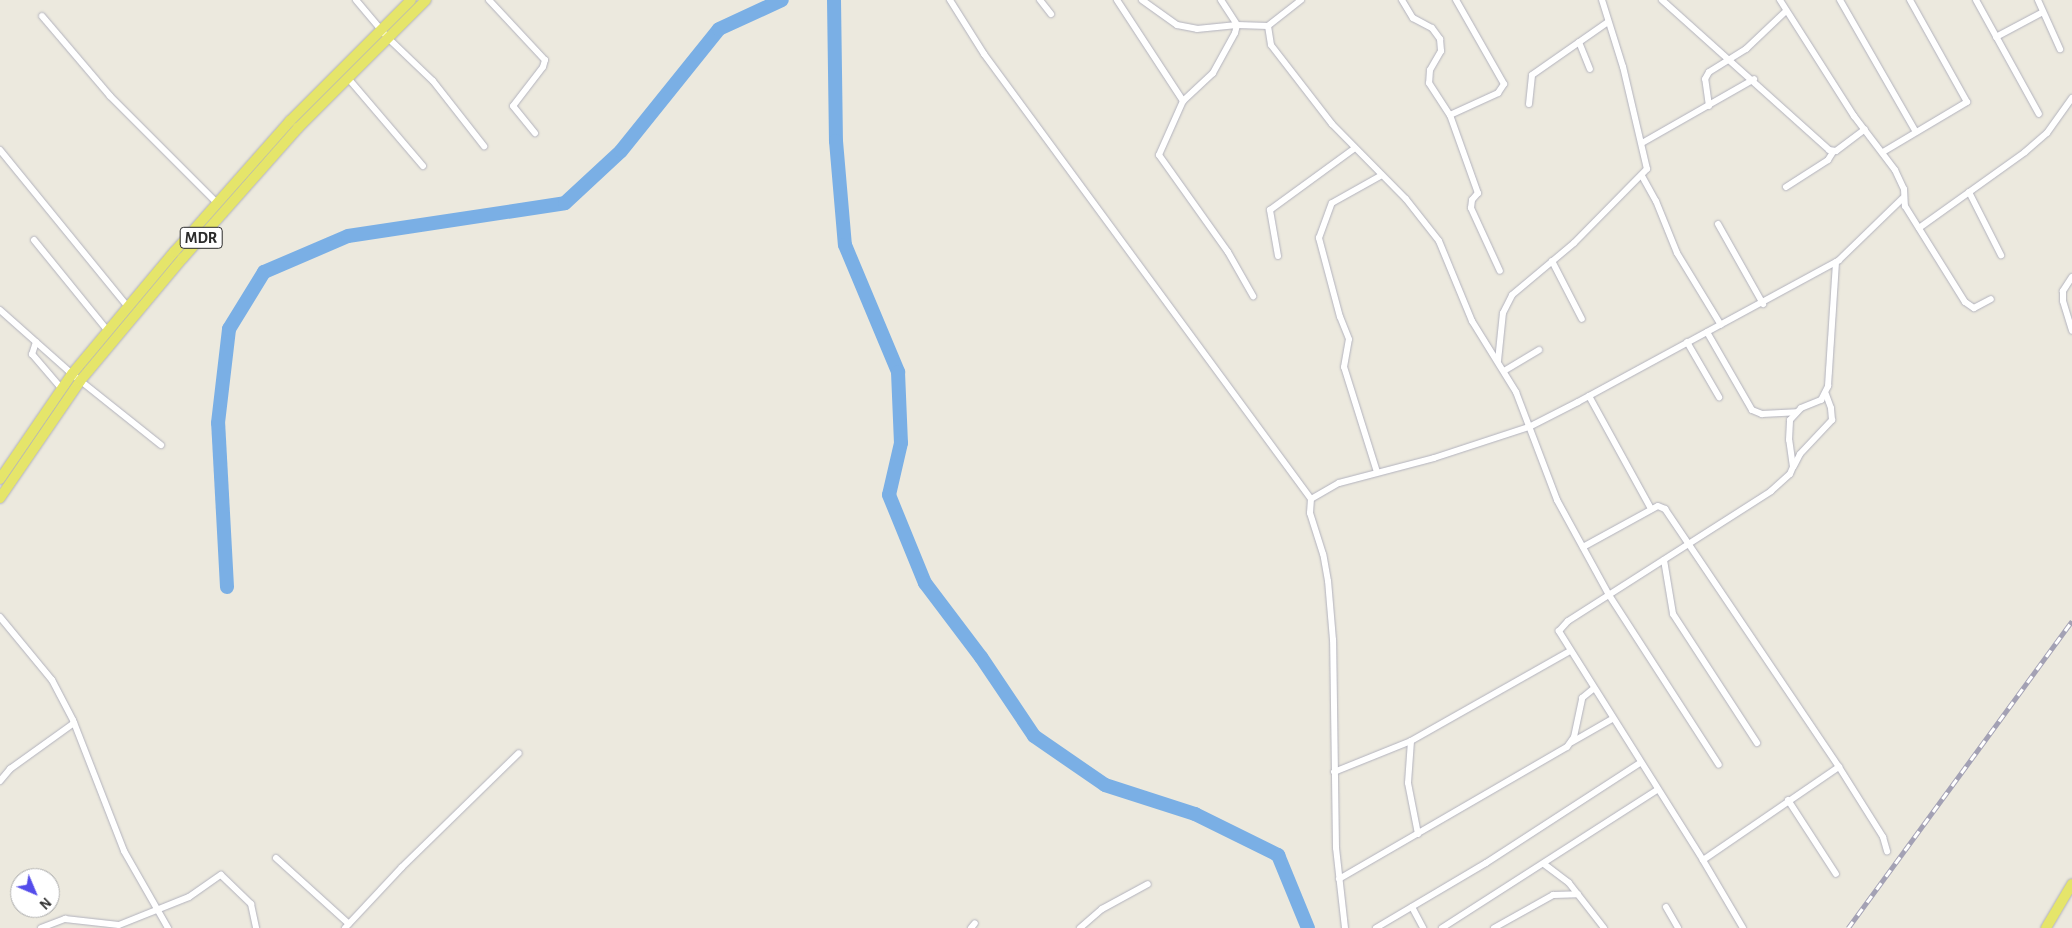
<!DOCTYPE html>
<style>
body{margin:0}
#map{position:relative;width:2072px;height:928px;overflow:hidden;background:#ece9de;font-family:"Alegreya Sans",sans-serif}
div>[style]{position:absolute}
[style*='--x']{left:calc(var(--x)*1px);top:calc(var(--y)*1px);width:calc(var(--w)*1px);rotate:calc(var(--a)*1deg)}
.river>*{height:14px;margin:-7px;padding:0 7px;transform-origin:7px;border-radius:7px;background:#7aafe5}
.roads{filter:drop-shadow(0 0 1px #b2b2bd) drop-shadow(0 0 1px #b2b2bd)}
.minor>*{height:6px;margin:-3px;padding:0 3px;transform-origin:3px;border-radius:3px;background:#fff}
.primary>*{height:10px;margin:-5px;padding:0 5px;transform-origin:5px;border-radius:5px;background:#e5e56a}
.rail>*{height:4.5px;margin-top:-2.25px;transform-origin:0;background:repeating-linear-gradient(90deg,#fff 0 8px,#a3a1b4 0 16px);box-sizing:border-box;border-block:1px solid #a3a1b4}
span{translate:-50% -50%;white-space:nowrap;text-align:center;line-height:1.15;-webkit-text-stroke:4px #fff;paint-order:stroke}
.shield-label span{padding:1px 4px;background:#fff;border:1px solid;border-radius:4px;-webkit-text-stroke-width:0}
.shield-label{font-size:16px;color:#2b2b2b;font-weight:700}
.north{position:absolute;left:10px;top:868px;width:50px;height:50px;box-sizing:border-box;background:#fff;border:1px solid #aaa;border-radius:50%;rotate:135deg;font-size:14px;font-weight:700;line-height:20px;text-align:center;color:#2b2b2b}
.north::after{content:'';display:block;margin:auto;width:18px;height:22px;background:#544ceb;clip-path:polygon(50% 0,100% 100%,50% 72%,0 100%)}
</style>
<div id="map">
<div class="river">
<i style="--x:834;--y:0;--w:141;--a:89.2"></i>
<i style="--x:836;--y:141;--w:104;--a:85.1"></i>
<i style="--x:845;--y:245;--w:138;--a:67.3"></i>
<i style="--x:898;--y:372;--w:71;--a:87.6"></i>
<i style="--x:901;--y:443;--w:53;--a:103"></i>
<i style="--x:889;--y:495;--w:95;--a:67.8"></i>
<i style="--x:925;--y:583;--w:93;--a:52.9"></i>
<i style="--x:981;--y:657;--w:95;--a:56.1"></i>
<i style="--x:1034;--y:736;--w:86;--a:34.6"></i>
<i style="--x:1105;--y:785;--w:95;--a:17.9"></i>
<i style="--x:1195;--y:814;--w:93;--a:26.3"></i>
<i style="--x:1278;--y:855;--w:79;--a:67.7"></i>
<i style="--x:227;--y:587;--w:164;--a:-93.1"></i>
<i style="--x:218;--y:423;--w:95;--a:-83.3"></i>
<i style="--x:229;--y:329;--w:67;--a:-58.4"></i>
<i style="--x:264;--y:272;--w:91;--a:-23.2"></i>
<i style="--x:348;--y:236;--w:219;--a:-8.6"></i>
<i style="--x:565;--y:203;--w:76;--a:-42.9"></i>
<i style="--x:621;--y:151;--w:156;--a:-51.2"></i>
<i style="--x:719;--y:29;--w:69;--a:-24.7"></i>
</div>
<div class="roads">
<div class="minor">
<i style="--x:356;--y:0;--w:50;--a:49.9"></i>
<i style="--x:388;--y:38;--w:62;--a:43.7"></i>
<i style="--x:433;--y:81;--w:83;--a:51.9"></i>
<i style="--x:489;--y:0;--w:82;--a:47"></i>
<i style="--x:545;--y:60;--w:7;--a:106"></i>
<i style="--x:543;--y:67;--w:49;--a:127.6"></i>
<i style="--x:513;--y:106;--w:35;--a:51"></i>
<i style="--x:950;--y:0;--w:64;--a:57.8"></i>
<i style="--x:984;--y:54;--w:552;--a:53.69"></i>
<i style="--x:1040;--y:0;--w:18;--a:52"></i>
<i style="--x:1117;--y:0;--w:121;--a:56.8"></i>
<i style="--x:1142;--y:0;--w:43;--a:35.5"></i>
<i style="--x:1177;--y:25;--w:20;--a:11"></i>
<i style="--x:1197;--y:29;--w:40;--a:-5.7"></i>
<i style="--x:1237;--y:25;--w:31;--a:2"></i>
<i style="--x:1221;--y:0;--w:30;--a:57"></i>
<i style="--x:1237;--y:25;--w:8;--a:104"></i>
<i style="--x:1235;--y:33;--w:46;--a:118.8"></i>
<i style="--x:1213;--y:73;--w:41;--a:137"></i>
<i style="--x:1183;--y:101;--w:59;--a:114"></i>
<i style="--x:1159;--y:155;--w:119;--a:54.6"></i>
<i style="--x:1228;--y:252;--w:51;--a:60.4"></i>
<i style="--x:1301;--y:0;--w:42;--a:141.8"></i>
<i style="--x:1268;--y:26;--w:19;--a:81"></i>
<i style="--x:1271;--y:45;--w:100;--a:52.3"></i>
<i style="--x:1332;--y:124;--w:105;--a:45.4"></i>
<i style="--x:1406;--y:199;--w:53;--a:51.8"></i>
<i style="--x:1439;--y:241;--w:87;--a:67.6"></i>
<i style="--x:1472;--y:321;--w:84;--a:58.2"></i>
<i style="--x:1516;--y:392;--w:116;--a:69.2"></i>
<i style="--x:1557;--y:500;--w:108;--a:61.3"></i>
<i style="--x:1609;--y:595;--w:202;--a:57.1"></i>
<i style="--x:1402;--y:0;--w:21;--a:59"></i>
<i style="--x:1413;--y:18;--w:21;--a:28"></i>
<i style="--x:1432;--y:28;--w:14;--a:54"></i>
<i style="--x:1440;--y:39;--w:12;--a:85"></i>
<i style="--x:1441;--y:51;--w:22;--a:120"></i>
<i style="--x:1430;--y:70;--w:13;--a:94"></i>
<i style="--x:1429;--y:83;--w:38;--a:57"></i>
<i style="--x:1450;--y:115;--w:83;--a:70.3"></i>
<i style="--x:1478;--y:193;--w:9;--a:131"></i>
<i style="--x:1472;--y:200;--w:8;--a:97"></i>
<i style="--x:1471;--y:208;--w:69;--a:65.3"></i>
<i style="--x:1662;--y:0;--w:224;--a:41.9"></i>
<i style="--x:1829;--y:150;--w:7;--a:8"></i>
<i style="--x:1836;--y:151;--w:36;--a:-37"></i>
<i style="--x:1780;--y:0;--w:138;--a:57.5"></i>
<i style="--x:1854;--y:116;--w:68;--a:52.8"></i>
<i style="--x:1895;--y:170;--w:21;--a:65"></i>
<i style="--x:1904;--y:189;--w:17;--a:87"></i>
<i style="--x:1905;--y:206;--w:113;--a:58"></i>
<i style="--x:1965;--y:302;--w:11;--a:34"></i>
<i style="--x:1974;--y:308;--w:19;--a:-28"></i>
<i style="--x:1840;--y:0;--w:152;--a:60.1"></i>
<i style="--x:1976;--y:0;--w:130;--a:61.1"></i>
<i style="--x:2038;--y:0;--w:54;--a:65.8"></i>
<i style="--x:42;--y:16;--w:105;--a:49.6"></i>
<i style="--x:110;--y:96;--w:151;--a:45"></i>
<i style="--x:1996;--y:37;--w:53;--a:-28"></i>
<i style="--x:1579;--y:42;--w:29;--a:68"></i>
<i style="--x:347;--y:77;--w:117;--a:49.5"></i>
<i style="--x:1529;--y:104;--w:29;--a:-84"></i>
<i style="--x:1532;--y:75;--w:93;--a:-34.9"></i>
<i style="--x:1709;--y:106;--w:27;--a:-98"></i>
<i style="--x:1705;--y:79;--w:8;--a:-60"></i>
<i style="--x:1709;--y:72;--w:44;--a:-31.9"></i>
<i style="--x:1746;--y:49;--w:55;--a:-43.5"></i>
<i style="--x:1450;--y:115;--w:53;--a:-24.6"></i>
<i style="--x:1498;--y:93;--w:11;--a:-56"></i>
<i style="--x:1504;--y:84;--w:97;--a:-119.7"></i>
<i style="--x:1642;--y:143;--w:129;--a:-29.7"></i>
<i style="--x:0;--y:150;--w:203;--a:50.8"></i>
<i style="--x:1883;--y:152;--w:98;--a:-30.8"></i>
<i style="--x:1967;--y:102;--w:117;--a:-119.2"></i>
<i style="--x:1642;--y:176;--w:29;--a:61"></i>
<i style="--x:1656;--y:201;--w:56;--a:68"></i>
<i style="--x:1677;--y:253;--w:84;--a:58.6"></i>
<i style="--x:1786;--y:187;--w:50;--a:-32.7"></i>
<i style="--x:1828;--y:160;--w:9;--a:-58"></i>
<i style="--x:1969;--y:192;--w:71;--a:63.1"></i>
<i style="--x:1718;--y:224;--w:92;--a:60.6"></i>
<i style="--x:1919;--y:228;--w:130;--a:-35.6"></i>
<i style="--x:2025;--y:152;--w:29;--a:-41"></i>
<i style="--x:2047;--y:133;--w:43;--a:-54.5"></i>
<i style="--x:34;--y:240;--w:117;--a:50.9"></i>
<i style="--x:1278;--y:256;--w:47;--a:-99.9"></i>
<i style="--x:1270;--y:210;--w:105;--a:-36.1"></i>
<i style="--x:1552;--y:261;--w:65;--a:62.7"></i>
<i style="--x:2072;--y:277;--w:17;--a:123"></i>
<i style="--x:2063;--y:291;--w:10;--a:90"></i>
<i style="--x:2063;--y:301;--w:31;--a:73"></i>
<i style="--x:0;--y:310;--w:96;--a:41.6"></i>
<i style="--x:72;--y:374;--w:114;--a:38.6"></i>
<i style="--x:1707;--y:332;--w:90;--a:60"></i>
<i style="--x:1752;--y:410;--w:11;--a:22"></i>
<i style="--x:1762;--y:414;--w:34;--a:-3"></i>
<i style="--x:36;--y:342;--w:13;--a:108"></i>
<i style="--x:32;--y:354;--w:46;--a:49.4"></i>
<i style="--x:1687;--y:342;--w:64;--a:59.8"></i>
<i style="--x:1498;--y:361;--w:48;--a:-84.1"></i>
<i style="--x:1503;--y:313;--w:20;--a:-63"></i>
<i style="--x:1512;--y:295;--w:81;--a:-40"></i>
<i style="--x:1574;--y:243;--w:104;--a:-45.4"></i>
<i style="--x:1647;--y:169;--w:105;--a:-103.2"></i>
<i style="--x:1623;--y:67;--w:70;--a:-107.4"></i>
<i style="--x:1504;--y:371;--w:41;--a:-31"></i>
<i style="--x:1589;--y:396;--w:129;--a:61.2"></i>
<i style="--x:1794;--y:466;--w:13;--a:-63"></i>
<i style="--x:1800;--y:454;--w:47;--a:-46.7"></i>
<i style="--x:1832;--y:420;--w:12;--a:-95"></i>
<i style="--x:1831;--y:408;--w:15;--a:-110"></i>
<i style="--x:1377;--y:472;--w:110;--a:-107.4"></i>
<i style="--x:1344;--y:367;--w:28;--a:-80"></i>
<i style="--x:1349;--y:339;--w:24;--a:-112"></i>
<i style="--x:1340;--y:317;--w:82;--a:-104.9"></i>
<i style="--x:1319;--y:238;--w:37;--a:-70"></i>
<i style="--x:1332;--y:203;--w:57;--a:-29.2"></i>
<i style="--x:1583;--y:547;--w:85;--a:-28.7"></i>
<i style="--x:1658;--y:506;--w:8;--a:23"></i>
<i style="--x:1665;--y:509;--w:311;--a:56"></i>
<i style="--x:1839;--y:767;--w:83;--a:57.8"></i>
<i style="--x:1883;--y:837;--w:15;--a:74"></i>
<i style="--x:1664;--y:560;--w:55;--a:80.5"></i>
<i style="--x:1673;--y:614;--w:154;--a:56.9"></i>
<i style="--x:0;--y:617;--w:82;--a:50.5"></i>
<i style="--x:52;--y:680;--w:45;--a:62.3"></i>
<i style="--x:73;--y:720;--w:141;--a:68.7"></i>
<i style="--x:124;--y:851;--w:89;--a:60.3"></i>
<i style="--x:1411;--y:741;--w:42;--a:94.1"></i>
<i style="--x:1408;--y:783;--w:52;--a:78.9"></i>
<i style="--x:1572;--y:742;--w:46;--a:-29.9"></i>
<i style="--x:1334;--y:772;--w:83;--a:-21.9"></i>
<i style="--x:1411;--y:741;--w:183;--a:-29.5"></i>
<i style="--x:0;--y:781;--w:16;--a:-50"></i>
<i style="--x:10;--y:769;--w:79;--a:-35.7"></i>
<i style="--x:1788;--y:800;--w:88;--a:57"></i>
<i style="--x:276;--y:858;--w:98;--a:42.1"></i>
<i style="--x:1703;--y:860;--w:271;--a:-122.2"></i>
<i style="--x:1559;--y:631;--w:13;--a:-48"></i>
<i style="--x:1568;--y:621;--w:241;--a:-32.6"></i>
<i style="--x:1771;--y:491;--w:25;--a:-42"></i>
<i style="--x:1790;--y:474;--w:8;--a:-67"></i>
<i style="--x:1793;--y:467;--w:27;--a:-98"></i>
<i style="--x:1789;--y:440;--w:20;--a:-87"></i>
<i style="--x:1790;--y:420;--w:16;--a:-47"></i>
<i style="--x:1801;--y:408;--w:22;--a:-22"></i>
<i style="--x:1821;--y:400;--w:16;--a:-63"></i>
<i style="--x:1828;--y:386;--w:124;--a:-86.3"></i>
<i style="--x:1544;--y:864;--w:31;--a:37"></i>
<i style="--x:1569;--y:883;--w:57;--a:52.1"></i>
<i style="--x:1339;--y:879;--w:263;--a:-30.1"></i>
<i style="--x:1567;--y:747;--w:12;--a:-55"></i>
<i style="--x:1574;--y:737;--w:40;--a:-78"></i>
<i style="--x:1582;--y:698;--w:14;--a:-39"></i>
<i style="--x:1412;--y:907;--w:24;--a:62"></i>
<i style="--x:1666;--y:907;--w:24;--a:60"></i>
<i style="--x:41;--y:928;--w:26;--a:-21"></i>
<i style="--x:65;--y:919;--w:54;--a:6.3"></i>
<i style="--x:119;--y:925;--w:75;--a:-21.8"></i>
<i style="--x:189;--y:897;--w:39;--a:-35"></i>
<i style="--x:221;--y:875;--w:42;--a:44"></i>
<i style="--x:251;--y:904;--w:25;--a:78"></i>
<i style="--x:345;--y:928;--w:83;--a:-46.9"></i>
<i style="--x:402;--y:867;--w:163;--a:-44.3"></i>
<i style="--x:971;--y:928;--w:6;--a:-51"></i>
<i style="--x:1080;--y:928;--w:29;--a:-41"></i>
<i style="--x:1102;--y:909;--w:52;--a:-28.5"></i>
<i style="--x:1345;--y:928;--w:81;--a:-96.4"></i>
<i style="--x:1336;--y:848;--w:208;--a:-90.8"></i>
<i style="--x:1333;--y:640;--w:59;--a:-94.8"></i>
<i style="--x:1328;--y:581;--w:27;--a:-100"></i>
<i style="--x:1323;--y:554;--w:43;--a:-107.6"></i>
<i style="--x:1310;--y:513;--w:14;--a:-86"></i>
<i style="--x:1311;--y:499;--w:32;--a:-30"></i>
<i style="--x:1339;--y:483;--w:98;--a:-14.7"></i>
<i style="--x:1434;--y:458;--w:100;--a:-18.1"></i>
<i style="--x:1529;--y:427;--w:55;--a:-27"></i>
<i style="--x:1578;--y:402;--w:297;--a:-28.5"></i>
<i style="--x:1839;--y:260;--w:89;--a:-44.1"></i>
<i style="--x:1376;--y:928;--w:128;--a:-30.6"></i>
<i style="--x:1486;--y:863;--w:184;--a:-33"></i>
<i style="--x:1442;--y:928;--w:255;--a:-32.7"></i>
<i style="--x:1494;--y:928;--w:68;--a:-29.2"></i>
<i style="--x:1553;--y:895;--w:25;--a:-2"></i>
<i style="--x:1743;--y:928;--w:79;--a:-120.5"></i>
<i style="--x:1703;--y:860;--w:165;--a:-34.4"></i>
</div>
<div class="primary">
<i style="--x:0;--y:479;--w:127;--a:-55.6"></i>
<i style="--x:72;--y:374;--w:160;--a:-50.1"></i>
<i style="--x:175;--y:251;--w:174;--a:-48.5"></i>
<i style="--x:290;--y:121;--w:171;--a:-45"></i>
<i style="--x:0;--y:498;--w:142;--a:-55.6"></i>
<i style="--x:80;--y:381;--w:160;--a:-50.1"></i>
<i style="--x:183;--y:258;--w:174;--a:-48.5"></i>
<i style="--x:298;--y:128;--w:181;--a:-45"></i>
<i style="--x:2046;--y:928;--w:51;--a:-59.4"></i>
</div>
</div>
<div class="rail">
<i style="--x:1848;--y:928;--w:380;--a:-53.9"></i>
</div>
<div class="shield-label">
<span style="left:201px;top:238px">MDR</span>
</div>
<div class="north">N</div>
</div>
